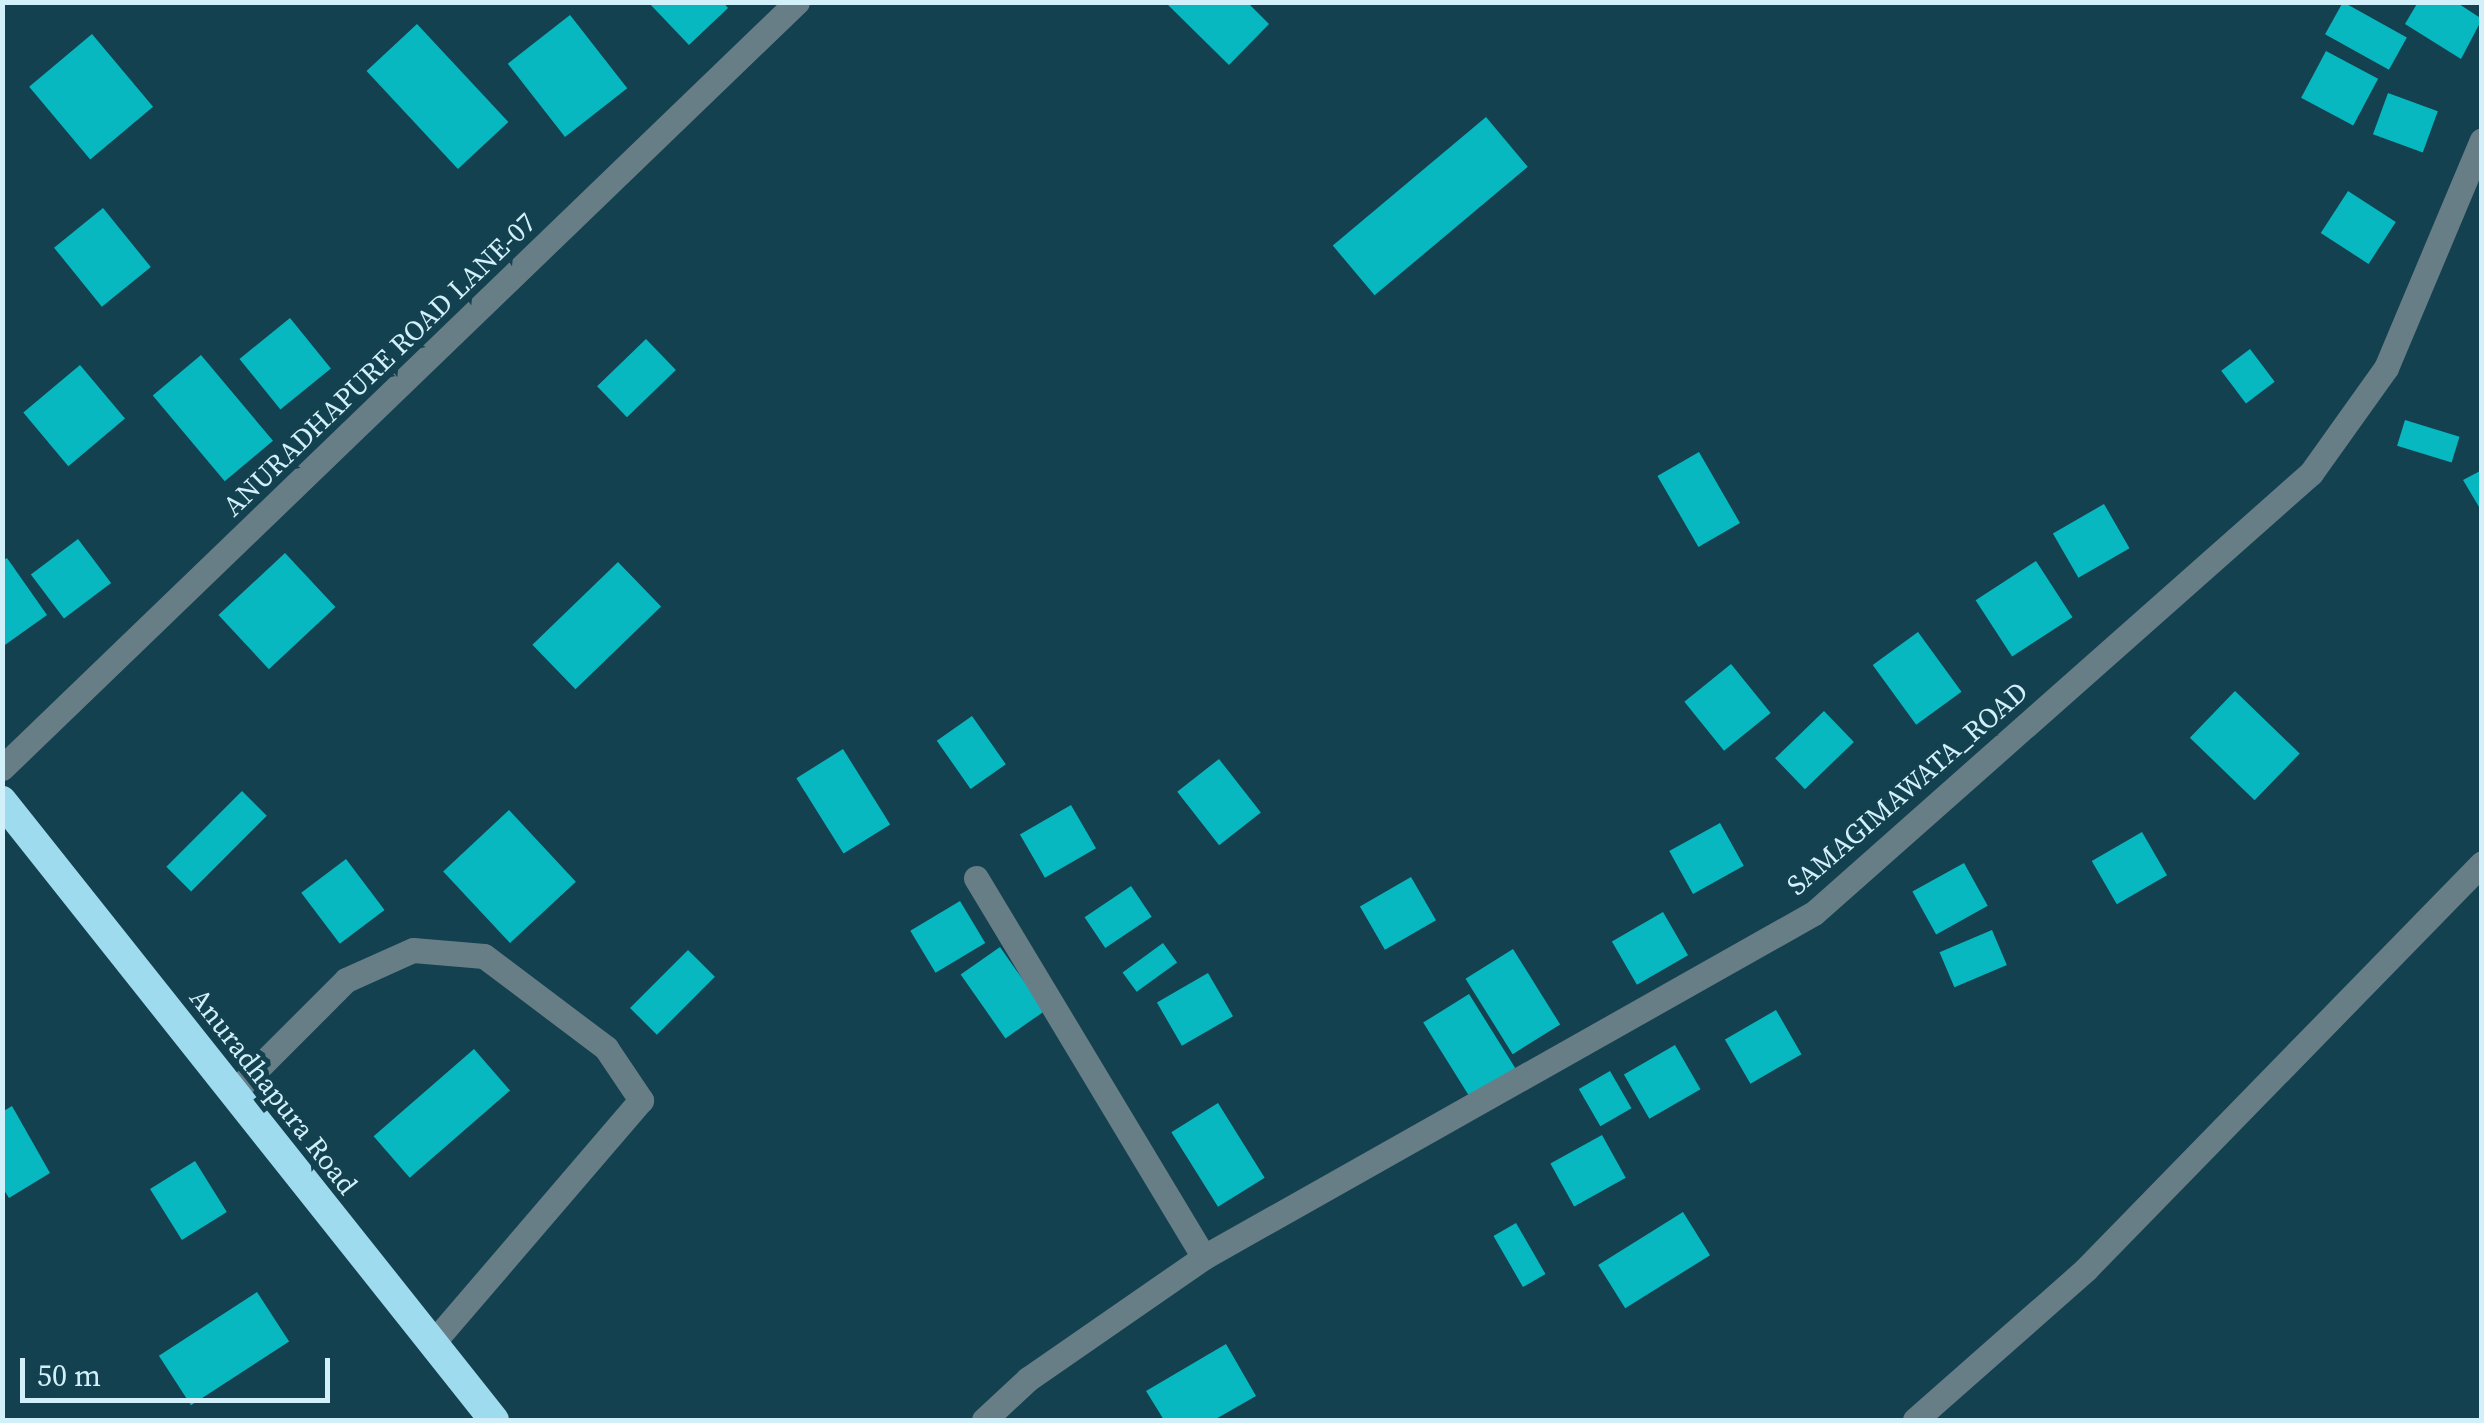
<!DOCTYPE html>
<style>
body{margin:0}
#map{position:relative;width:2484px;height:1423px;overflow:hidden;background:#13414f;font-family:"Source Serif 4",serif}
div>[style]{position:absolute}
[style*='--x']{left:calc(var(--x)*1px);top:calc(var(--y)*1px);width:calc(var(--w)*1px);rotate:calc(var(--a)*1deg)}
.building>*{inset:0;background:#08b8c0;transform-origin:0 0}
.minor>*{height:25px;margin:-12.5px;padding:0 12.5px;transform-origin:12.5px;border-radius:12.5px;background:#677e87}
.highway>*{height:30px;margin:-15px;padding:0 15px;transform-origin:15px;border-radius:15px;background:#9edbef}
span{translate:-50% -50%;white-space:nowrap;text-align:center;line-height:1.15;-webkit-text-stroke:10px #13414f;paint-order:stroke}
.street-label{font-size:28px;color:#d2f0fa}
.frame{position:absolute;inset:0;border:5px solid #d2f0fa;pointer-events:none}
.scale{position:absolute;left:20px;top:1358px;width:310px;height:45px;box-sizing:border-box;border:5px solid #d2f0fa;border-top:0;padding-left:12px;font-size:30px;line-height:35px;white-space:nowrap;color:#d2f0fa;-webkit-text-stroke:8px #13414f;paint-order:stroke}
</style>
<div id="map">
<div class="building">
<i style="clip-path:polygon(648px 2px,723px 2px,728px 8px,689px 45px)"></i>
<i style="clip-path:polygon(1165px 2px,1247px 2px,1269px 24px,1229px 65px)"></i>
<i style="left:2343px;top:2px;width:73px;height:37px;rotate:29deg"></i>
<i style="clip-path:polygon(2418px 2px,2456px 2px,2482px 19px,2461px 59px,2405px 24px)"></i>
<i style="left:570px;top:15px;width:93px;height:79px;rotate:52deg"></i>
<i style="left:417px;top:24px;width:134px;height:69px;rotate:47deg"></i>
<i style="left:92px;top:34px;width:95px;height:82px;rotate:50deg"></i>
<i style="left:2326px;top:51px;width:59px;height:53px;rotate:28deg"></i>
<i style="left:2388px;top:93px;width:53px;height:44px;rotate:20deg"></i>
<i style="left:1486px;top:117px;width:65px;height:200px;rotate:50deg"></i>
<i style="left:2348px;top:191px;width:57px;height:50px;rotate:33deg"></i>
<i style="left:103px;top:208px;width:76px;height:63px;rotate:51deg"></i>
<i style="left:290px;top:318px;width:65px;height:65px;rotate:51deg"></i>
<i style="left:646px;top:339px;width:43px;height:68px;rotate:46deg"></i>
<i style="left:2250px;top:349px;width:41px;height:36px;rotate:53deg"></i>
<i style="left:201px;top:355px;width:112px;height:63px;rotate:50deg"></i>
<i style="left:80px;top:365px;width:70px;height:74px;rotate:50deg"></i>
<i style="left:2405px;top:420px;width:57px;height:27px;rotate:17deg"></i>
<i style="left:1699px;top:452px;width:82px;height:48px;rotate:60deg"></i>
<i style="clip-path:polygon(2482px 470px,2482px 512px,2463px 480px)"></i>
<i style="left:2104px;top:504px;width:51px;height:59px;rotate:60deg"></i>
<i style="left:78px;top:539px;width:55px;height:59px;rotate:53deg"></i>
<i style="left:285px;top:553px;width:74px;height:91px;rotate:47deg"></i>
<i style="clip-path:polygon(7px 558px,47px 615px,2px 647px,2px 561px)"></i>
<i style="left:2036px;top:561px;width:67px;height:72px;rotate:57deg"></i>
<i style="left:618px;top:562px;width:62px;height:119px;rotate:46deg"></i>
<i style="left:1918px;top:632px;width:74px;height:56px;rotate:54deg"></i>
<i style="left:1731px;top:664px;width:63px;height:60px;rotate:51deg"></i>
<i style="left:2235px;top:691px;width:90px;height:65px;rotate:44deg"></i>
<i style="left:1824px;top:711px;width:43px;height:68px;rotate:46deg"></i>
<i style="left:972px;top:716px;width:59px;height:43px;rotate:55deg"></i>
<i style="left:843px;top:749px;width:89px;height:55px;rotate:58deg"></i>
<i style="left:1219px;top:759px;width:68px;height:53px;rotate:52deg"></i>
<i style="left:242px;top:791px;width:35px;height:107px;rotate:45deg"></i>
<i style="left:1071px;top:805px;width:50px;height:59px;rotate:60deg"></i>
<i style="left:509px;top:810px;width:98px;height:90px;rotate:47deg"></i>
<i style="left:1720px;top:823px;width:49px;height:58px;rotate:61deg"></i>
<i style="left:2142px;top:832px;width:50px;height:58px;rotate:60deg"></i>
<i style="left:346px;top:859px;width:64px;height:56px;rotate:53deg"></i>
<i style="left:1964px;top:863px;width:49px;height:59px;rotate:61deg"></i>
<i style="left:1411px;top:877px;width:50px;height:59px;rotate:60deg"></i>
<i style="left:1131px;top:886px;width:37px;height:56px;rotate:56deg"></i>
<i style="left:960px;top:901px;width:49px;height:58px;rotate:59deg"></i>
<i style="left:1663px;top:912px;width:50px;height:59px;rotate:60deg"></i>
<i style="left:1992px;top:930px;width:38px;height:57px;rotate:67deg"></i>
<i style="left:1163px;top:943px;width:24px;height:50px;rotate:54deg"></i>
<i style="left:1000px;top:947px;width:78px;height:48px;rotate:55deg"></i>
<i style="left:1513px;top:949px;width:89px;height:56px;rotate:58deg"></i>
<i style="left:688px;top:950px;width:38px;height:82px;rotate:45deg"></i>
<i style="left:1208px;top:973px;width:50px;height:59px;rotate:60deg"></i>
<i style="left:1469px;top:994px;width:89px;height:54px;rotate:58deg"></i>
<i style="left:1776px;top:1010px;width:51px;height:59px;rotate:60deg"></i>
<i style="left:1675px;top:1045px;width:51px;height:59px;rotate:60deg"></i>
<i style="left:474px;top:1049px;width:55px;height:133px;rotate:49deg"></i>
<i style="left:1610px;top:1071px;width:43px;height:36px;rotate:60deg"></i>
<i style="left:1218px;top:1103px;width:88px;height:55px;rotate:58deg"></i>
<i style="clip-path:polygon(12px 1106px,50px 1173px,9px 1198px,2px 1187px,2px 1112px)"></i>
<i style="left:1602px;top:1135px;width:49px;height:59px;rotate:61deg"></i>
<i style="left:195px;top:1161px;width:60px;height:53px;rotate:58deg"></i>
<i style="left:1683px;top:1212px;width:51px;height:100px;rotate:58deg"></i>
<i style="left:1516px;top:1223px;width:59px;height:26px;rotate:60deg"></i>
<i style="left:257px;top:1292px;width:59px;height:117px;rotate:57deg"></i>
<i style="clip-path:polygon(1226px 1344px,1256px 1396px,1214px 1420px,1164px 1420px,1146px 1391px)"></i>
</div>
<div class="minor">
<i style="--x:2;--y:768;--w:1104;--a:-43.94"></i>
<i style="--x:976;--y:878;--w:442;--a:59"></i>
<i style="--x:234;--y:1092;--w:158;--a:-45"></i>
<i style="--x:346;--y:980;--w:73;--a:-24.1"></i>
<i style="--x:413;--y:950;--w:71;--a:4.8"></i>
<i style="--x:484;--y:956;--w:153;--a:37"></i>
<i style="--x:606;--y:1048;--w:63;--a:56.1"></i>
<i style="--x:641;--y:1100;--w:320;--a:130.6"></i>
<i style="--x:984;--y:1420;--w:60;--a:-43"></i>
<i style="--x:1028;--y:1379;--w:214;--a:-34.7"></i>
<i style="--x:1204;--y:1257;--w:700;--a:-29.42"></i>
<i style="--x:1814;--y:913;--w:664;--a:-41.52"></i>
<i style="--x:2311;--y:473;--w:129;--a:-54.5"></i>
<i style="--x:2386;--y:368;--w:247;--a:-67.2"></i>
<i style="--x:1915;--y:1420;--w:228;--a:-41.4"></i>
<i style="--x:2086;--y:1269;--w:567;--a:-45.71"></i>
</div>
<div class="highway">
<i style="--x:2;--y:801;--w:791;--a:51.52"></i>
</div>
<div class="street-label">
<span style="left:379px;top:364px;rotate:-44deg">ANURADHAPURE ROAD LANE-07</span>
<span style="left:1907px;top:788px;rotate:-41deg">SAMAGIMAWATA_ROAD</span>
<span style="left:274px;top:1091px;rotate:52deg">Anuradhapura Road</span>
</div>
<div class="frame"></div>
<div class="scale">50 m</div>
</div>
